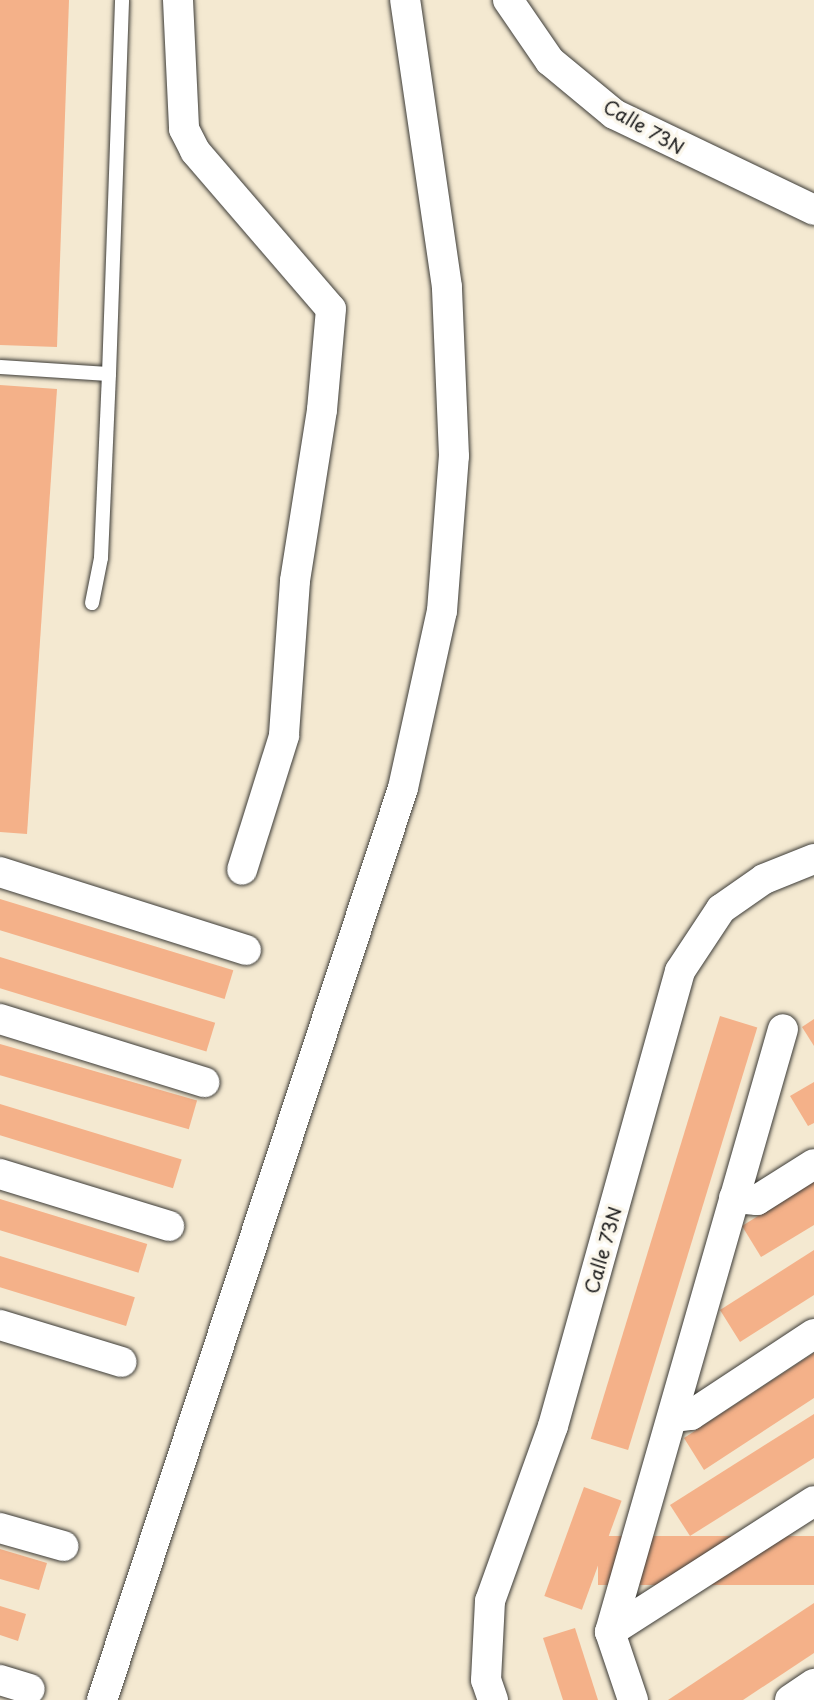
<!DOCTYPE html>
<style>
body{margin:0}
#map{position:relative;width:814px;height:1700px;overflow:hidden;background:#f4e9d1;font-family:"Playpen Sans",sans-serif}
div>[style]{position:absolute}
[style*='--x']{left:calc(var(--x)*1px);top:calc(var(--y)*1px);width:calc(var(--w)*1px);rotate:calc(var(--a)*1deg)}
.building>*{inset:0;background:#f4b189;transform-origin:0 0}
.roads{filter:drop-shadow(0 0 2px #3c3b37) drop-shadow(0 0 2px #3c3b37)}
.lane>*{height:14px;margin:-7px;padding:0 7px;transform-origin:7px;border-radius:7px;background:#fff}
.street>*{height:30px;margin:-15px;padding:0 15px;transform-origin:15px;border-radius:15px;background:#fff}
span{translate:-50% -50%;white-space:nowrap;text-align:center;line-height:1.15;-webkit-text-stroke:7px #fbf7ec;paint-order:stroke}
.street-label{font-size:19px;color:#1c1c1c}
</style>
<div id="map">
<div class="building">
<i style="clip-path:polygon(0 0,69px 0,57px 347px,0 345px)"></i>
<i style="clip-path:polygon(0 385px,57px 389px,27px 834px,0 832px)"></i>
<i style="left:0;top:899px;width:244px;height:30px;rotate:17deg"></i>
<i style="left:0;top:957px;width:225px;height:30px;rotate:17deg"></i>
<i style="left:720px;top:1016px;width:39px;height:442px;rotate:17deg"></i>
<i style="clip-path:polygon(814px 1019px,814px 1046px,802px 1027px)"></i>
<i style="left:0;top:1044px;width:205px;height:30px;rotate:16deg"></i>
<i style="clip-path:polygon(814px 1082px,814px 1123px,808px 1126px,790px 1096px)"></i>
<i style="left:0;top:1104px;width:190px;height:30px;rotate:17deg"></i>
<i style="clip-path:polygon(814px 1181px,814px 1225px,761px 1257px,742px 1226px)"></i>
<i style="left:0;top:1199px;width:154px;height:30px;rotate:17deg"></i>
<i style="clip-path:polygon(814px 1250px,814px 1295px,740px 1342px,720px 1310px)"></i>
<i style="left:0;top:1256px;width:141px;height:30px;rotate:17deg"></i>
<i style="clip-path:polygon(814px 1353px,814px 1398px,704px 1470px,684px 1438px)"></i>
<i style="clip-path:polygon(814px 1414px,814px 1458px,690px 1536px,670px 1505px)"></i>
<i style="left:584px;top:1487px;width:40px;height:116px;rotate:20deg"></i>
<i style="left:814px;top:1536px;width:49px;height:216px;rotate:90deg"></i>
<i style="clip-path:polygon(0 1549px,47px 1563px,39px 1590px,0 1579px)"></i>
<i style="clip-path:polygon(814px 1603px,814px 1653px,743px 1700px,668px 1700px)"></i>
<i style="clip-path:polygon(0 1606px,26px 1614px,18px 1641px,0 1635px)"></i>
<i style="clip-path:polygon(575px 1628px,598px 1700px,563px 1700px,543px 1638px)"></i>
</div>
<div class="roads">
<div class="lane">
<i style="--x:0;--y:367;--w:109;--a:3.7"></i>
<i style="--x:109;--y:374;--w:184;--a:92.5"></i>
<i style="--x:101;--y:558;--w:46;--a:101.3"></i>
<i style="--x:109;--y:374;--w:374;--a:-88"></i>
</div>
<div class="street">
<i style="--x:178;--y:0;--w:129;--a:87.3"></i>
<i style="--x:184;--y:129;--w:25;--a:63"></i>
<i style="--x:195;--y:151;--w:208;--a:49.3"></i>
<i style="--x:331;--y:309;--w:101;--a:95.1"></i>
<i style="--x:322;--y:410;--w:173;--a:99"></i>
<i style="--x:295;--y:581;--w:155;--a:94.1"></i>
<i style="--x:284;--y:736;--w:140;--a:107.4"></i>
<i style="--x:508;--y:0;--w:74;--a:55.5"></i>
<i style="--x:550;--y:61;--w:83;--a:39.6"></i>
<i style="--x:614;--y:114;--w:222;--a:25.6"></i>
<i style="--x:0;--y:872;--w:258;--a:17.6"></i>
<i style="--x:0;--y:1019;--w:214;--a:17.2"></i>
<i style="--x:0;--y:1174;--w:177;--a:17.1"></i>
<i style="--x:734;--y:1198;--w:23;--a:5"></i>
<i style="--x:757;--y:1200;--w:67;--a:-32.3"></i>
<i style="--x:0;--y:1325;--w:127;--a:16.9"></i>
<i style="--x:674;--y:1417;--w:17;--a:-7"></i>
<i style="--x:691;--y:1415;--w:147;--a:-33.4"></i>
<i style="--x:0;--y:1528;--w:66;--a:15.9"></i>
<i style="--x:610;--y:1632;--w:242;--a:-32.7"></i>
<i style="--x:0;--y:1680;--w:31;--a:17"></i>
<i style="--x:102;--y:1700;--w:960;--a:-71.73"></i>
<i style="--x:403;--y:788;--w:181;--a:-77.6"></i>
<i style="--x:442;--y:611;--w:155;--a:-85.6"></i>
<i style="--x:454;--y:456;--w:169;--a:-92.4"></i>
<i style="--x:447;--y:287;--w:290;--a:-98.3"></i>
<i style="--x:493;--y:1700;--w:21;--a:-109"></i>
<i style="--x:486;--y:1680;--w:79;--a:-87.1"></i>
<i style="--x:490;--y:1601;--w:186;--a:-70.2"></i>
<i style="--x:553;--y:1426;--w:472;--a:-74.4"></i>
<i style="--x:680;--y:971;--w:74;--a:-56.5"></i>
<i style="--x:721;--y:909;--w:52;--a:-34.9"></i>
<i style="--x:764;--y:879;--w:54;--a:-21.8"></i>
<i style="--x:633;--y:1700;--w:72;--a:-108.7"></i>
<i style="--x:610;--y:1632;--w:627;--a:-73.99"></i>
<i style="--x:790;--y:1700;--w:29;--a:-34"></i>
</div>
</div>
<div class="street-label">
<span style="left:644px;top:127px;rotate:30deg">Calle 73N</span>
<span style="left:603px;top:1250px;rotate:-74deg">Calle 73N</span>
</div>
</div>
